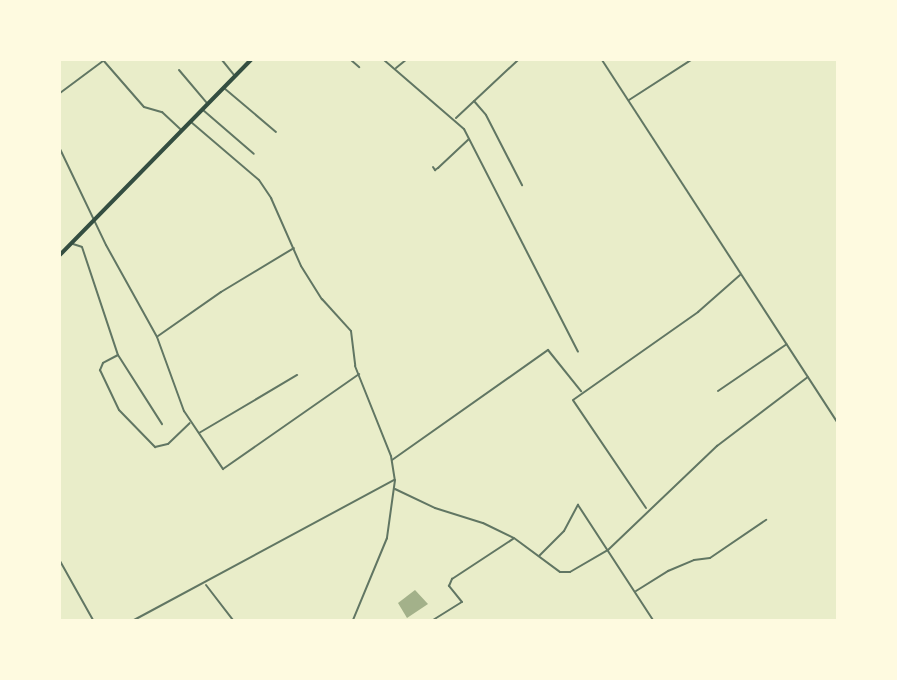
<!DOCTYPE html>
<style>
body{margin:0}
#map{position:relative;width:897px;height:680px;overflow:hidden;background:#e9edc9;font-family:Manrope,sans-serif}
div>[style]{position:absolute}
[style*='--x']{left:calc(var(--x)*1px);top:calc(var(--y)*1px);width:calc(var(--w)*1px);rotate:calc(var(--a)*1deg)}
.water>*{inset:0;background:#a3b18a}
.minor>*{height:2px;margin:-1px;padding:0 1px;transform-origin:1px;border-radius:1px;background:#617663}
.trunk>*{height:3.5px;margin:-1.75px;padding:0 1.75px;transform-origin:1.75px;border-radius:1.75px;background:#344e41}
span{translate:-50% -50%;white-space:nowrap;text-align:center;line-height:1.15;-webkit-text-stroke:7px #fefae0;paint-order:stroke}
.frame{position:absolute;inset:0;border:61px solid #fefae0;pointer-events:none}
</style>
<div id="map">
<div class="water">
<i style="clip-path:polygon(415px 590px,428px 604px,407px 618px,398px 603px)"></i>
</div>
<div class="minor">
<i style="--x:103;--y:60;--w:62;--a:48.9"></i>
<i style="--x:144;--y:107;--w:19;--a:16"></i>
<i style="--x:162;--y:112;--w:26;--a:43"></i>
<i style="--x:222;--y:60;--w:19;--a:51"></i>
<i style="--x:351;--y:60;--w:11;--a:41"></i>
<i style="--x:384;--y:60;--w:106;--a:40.8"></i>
<i style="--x:464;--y:129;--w:250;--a:62.9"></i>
<i style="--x:602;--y:60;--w:433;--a:57"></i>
<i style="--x:396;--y:68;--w:13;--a:-39"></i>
<i style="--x:179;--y:70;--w:43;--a:49.7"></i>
<i style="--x:224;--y:88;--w:68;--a:40.2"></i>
<i style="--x:60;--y:93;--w:54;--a:-36.7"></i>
<i style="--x:629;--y:100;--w:74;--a:-32.8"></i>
<i style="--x:474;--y:101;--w:18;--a:49"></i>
<i style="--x:486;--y:115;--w:79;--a:62.8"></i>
<i style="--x:203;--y:110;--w:67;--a:40.8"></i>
<i style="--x:456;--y:118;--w:85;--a:-43.1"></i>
<i style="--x:191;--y:122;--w:89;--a:40.5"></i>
<i style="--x:259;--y:180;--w:22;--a:56"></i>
<i style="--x:271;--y:198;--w:74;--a:66.2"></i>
<i style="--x:301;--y:266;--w:39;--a:58"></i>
<i style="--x:322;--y:299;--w:43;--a:47.8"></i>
<i style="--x:351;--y:331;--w:35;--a:83"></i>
<i style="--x:355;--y:366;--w:97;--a:68.2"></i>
<i style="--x:391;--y:456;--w:24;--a:81"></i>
<i style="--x:395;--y:480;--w:59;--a:97.9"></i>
<i style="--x:387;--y:538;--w:89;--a:112.5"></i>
<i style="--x:60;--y:149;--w:106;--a:64.4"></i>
<i style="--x:106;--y:245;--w:105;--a:61"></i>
<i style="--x:157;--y:337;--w:79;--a:70"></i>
<i style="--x:184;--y:411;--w:70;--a:56.1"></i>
<i style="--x:223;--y:469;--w:166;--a:-34.9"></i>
<i style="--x:433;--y:167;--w:4;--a:56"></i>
<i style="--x:435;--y:170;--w:4;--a:-34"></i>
<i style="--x:438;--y:168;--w:42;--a:-43.1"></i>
<i style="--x:73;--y:244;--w:9;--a:18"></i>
<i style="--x:82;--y:247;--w:114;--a:71.6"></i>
<i style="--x:118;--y:355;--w:82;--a:57.5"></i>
<i style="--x:158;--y:336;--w:77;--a:-34.9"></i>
<i style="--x:221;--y:292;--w:85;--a:-31.1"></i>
<i style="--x:118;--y:355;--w:17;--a:152"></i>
<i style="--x:103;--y:363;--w:8;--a:113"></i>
<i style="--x:100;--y:370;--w:44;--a:64.6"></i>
<i style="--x:119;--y:410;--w:52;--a:45.8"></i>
<i style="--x:155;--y:447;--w:13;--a:-13"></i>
<i style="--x:168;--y:444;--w:30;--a:-44"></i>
<i style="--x:718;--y:391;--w:83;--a:-34.3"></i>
<i style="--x:199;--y:433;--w:114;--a:-30.6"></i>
<i style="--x:392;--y:460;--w:191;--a:-35.2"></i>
<i style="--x:548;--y:350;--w:53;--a:51.2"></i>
<i style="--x:395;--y:489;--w:44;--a:25.4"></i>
<i style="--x:435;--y:508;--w:50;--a:17.4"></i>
<i style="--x:483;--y:523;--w:34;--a:26"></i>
<i style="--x:514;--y:538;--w:57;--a:36.5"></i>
<i style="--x:560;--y:572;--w:10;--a:0"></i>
<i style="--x:570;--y:572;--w:44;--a:-30.1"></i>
<i style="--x:608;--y:550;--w:151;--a:-43.7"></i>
<i style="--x:717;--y:446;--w:114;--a:-37.2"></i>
<i style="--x:646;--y:508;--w:130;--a:-124.1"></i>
<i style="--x:573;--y:400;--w:153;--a:-35.1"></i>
<i style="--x:698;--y:312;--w:56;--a:-41.4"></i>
<i style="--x:539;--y:556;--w:35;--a:-45"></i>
<i style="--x:564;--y:531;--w:30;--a:-62"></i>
<i style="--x:578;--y:505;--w:137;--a:56.9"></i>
<i style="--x:60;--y:561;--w:68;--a:60.8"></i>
<i style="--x:206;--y:585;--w:44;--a:52.4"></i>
<i style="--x:636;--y:591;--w:38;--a:-32"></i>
<i style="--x:668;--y:571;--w:28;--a:-23"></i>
<i style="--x:694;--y:560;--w:16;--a:-7"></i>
<i style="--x:710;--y:558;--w:68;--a:-34.2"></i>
<i style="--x:134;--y:620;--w:295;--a:-28.3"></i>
<i style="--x:433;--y:620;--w:34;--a:-32"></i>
<i style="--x:462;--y:602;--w:21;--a:-129"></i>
<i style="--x:449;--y:586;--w:8;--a:-67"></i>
<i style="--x:452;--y:579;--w:73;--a:-33.3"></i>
</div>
<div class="trunk">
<i style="--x:60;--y:255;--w:273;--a:-45.6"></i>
</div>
<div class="frame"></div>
</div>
